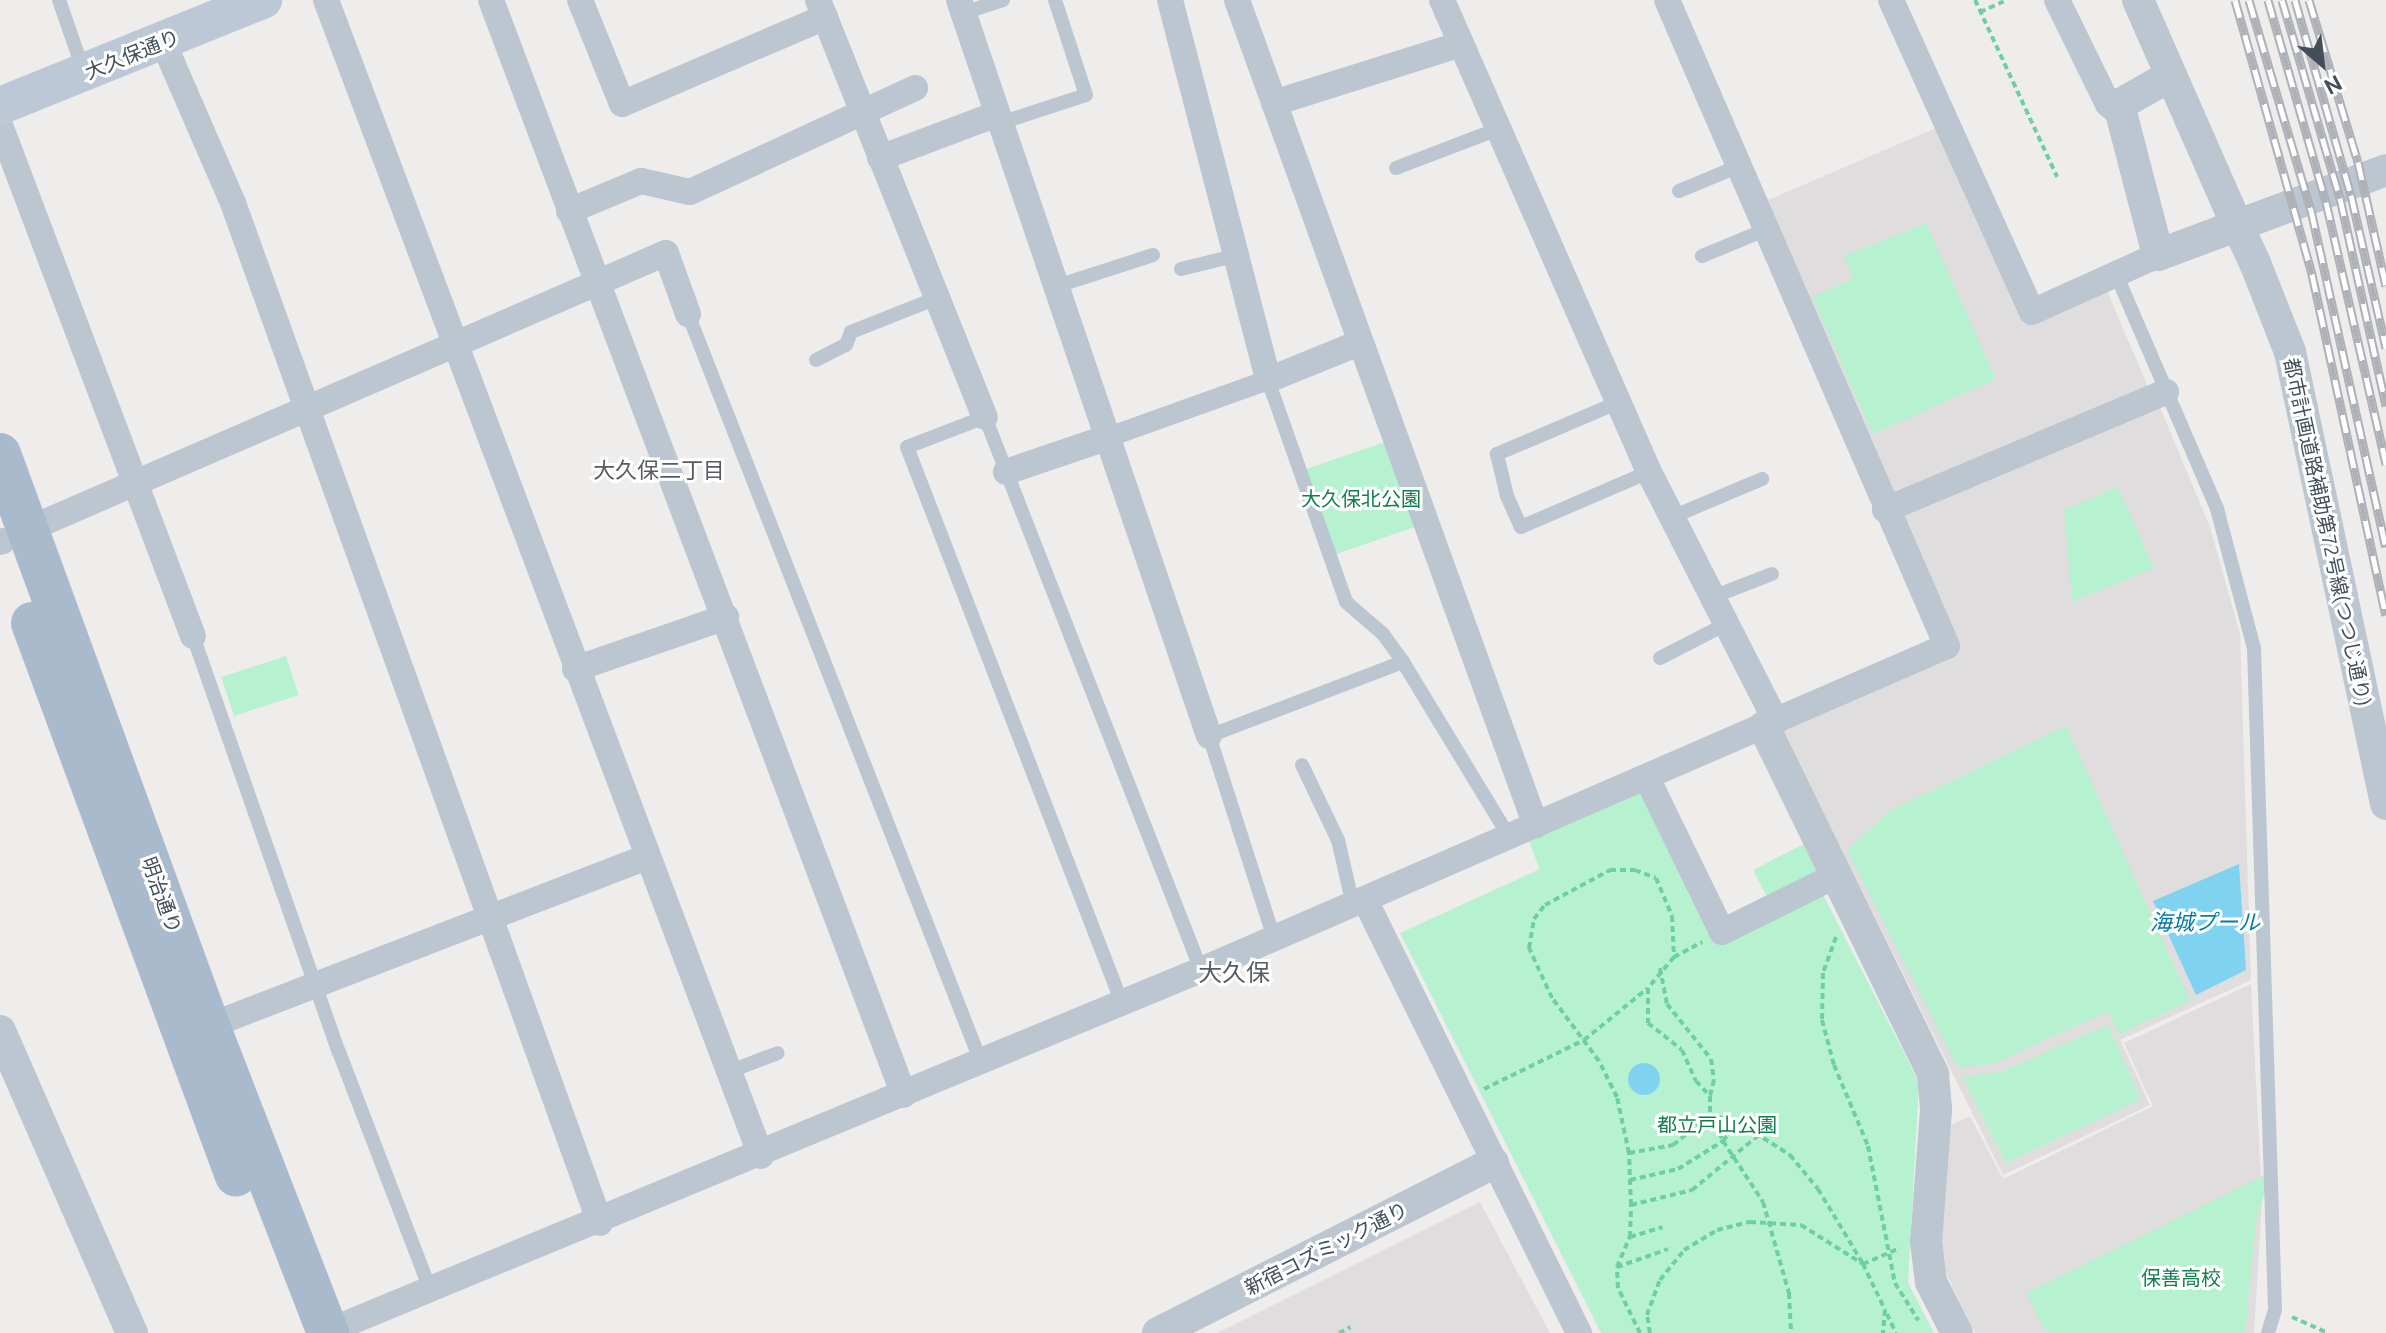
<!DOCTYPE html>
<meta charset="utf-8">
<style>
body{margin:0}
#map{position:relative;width:2386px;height:1333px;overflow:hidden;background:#efecec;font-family:Ubuntu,"Noto Sans JP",sans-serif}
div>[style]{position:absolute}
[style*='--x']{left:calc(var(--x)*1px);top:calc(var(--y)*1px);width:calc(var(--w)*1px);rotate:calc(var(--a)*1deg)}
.education>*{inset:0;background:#e0ddde}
.green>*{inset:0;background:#b6f1d0;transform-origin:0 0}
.water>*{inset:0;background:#80d3f0}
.round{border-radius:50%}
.path>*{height:4px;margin-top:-2px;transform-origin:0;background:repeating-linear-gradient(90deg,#6dd0a4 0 6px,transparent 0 10px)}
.service>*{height:14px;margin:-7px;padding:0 7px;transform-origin:7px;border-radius:7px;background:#bbc6d0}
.pedestrian>*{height:20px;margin:-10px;padding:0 10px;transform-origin:10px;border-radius:10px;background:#bbc6d0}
.minor>*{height:26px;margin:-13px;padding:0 13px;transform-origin:13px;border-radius:13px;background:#bbc6d0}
.tertiary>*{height:32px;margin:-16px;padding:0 16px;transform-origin:16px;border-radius:16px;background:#bbc6d0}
.secondary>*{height:38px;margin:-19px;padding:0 19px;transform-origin:19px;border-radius:19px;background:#bdc8d7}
.primary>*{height:42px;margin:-21px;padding:0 21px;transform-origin:21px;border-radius:21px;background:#aabacd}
.rail>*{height:9px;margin-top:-4.5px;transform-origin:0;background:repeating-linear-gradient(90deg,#fff 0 18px,#aeb1b7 0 36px);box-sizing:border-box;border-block:2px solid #aeb1b7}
.path-bridge>*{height:4px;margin-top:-2px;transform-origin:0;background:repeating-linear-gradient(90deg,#6dd0a4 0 6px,transparent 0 10px)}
.tertiary-bridge>*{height:32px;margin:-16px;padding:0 16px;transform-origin:16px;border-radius:16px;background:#bbc6d0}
span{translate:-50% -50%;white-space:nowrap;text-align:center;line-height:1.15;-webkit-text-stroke:6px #fff;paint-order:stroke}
.street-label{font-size:20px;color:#434e5a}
.park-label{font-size:20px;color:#117f4d}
.neighbourhood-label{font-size:22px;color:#585c61}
.water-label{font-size:22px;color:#057ba5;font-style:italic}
.quarter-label{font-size:24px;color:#585c61}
.north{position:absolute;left:2282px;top:24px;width:80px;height:80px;-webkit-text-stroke:6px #fff;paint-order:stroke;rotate:152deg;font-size:22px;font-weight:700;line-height:32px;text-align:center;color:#434e5a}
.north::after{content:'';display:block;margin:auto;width:28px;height:36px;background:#434e5a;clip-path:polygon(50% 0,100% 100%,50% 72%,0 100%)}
</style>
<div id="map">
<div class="education">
<i style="clip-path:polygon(1938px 127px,2028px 324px,2107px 291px,2148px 387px,1892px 497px,1766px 201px)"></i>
<i style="clip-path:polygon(2159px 405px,2210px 527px,2240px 634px,2251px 980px,2120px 1040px,2150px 1105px,2003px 1175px,1780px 726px,1955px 644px,1898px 515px)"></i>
<i style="clip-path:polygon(2251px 984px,2262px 1199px,2254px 1333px,1975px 1333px,1945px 1271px,1937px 1234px,1944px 1128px,1970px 1116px,2003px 1179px,2153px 1106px,2124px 1043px)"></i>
<i style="clip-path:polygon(1480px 1202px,1550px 1333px,1217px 1333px)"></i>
</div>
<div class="green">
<i style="clip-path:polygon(1926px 223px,1996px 379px,1873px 434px,1812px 297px,1853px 279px,1844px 256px)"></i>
<i style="left:1388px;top:441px;width:90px;height:90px;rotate:71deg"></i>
<i style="clip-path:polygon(2118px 487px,2154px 568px,2072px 602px,2064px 510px)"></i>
<i style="left:286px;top:656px;width:41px;height:68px;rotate:72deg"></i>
<i style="clip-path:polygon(2066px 726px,2190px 1001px,2119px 1034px,2108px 1011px,1993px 1064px,1958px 1068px,1847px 850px,1891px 810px)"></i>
<i style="clip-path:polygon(1643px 785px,1725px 926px,1820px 889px,1919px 1082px,1908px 1283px,1934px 1333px,1601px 1333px,1400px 933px,1540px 869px,1528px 839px)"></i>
<i style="left:1804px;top:844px;width:36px;height:57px;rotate:63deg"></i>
<i style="clip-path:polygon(2108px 1025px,2141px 1099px,2006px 1163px,1962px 1076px,2000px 1072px)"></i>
<i style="clip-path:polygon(2271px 1172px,2256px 1222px,2245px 1333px,2047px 1333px,2026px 1293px)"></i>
</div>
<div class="water">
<i style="clip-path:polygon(2239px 864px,2246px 970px,2196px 995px,2153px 901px)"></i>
<i class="round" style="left:1628px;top:1063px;width:32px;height:32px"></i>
</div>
<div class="path">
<i style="--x:1975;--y:0;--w:195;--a:65.1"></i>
<i style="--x:1980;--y:12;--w:30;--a:-24"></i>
<i style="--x:1836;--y:937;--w:38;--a:110"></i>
<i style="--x:1823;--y:973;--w:47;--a:91.2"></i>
<i style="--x:1822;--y:1020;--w:47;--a:75.1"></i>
<i style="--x:1834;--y:1065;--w:88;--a:67.2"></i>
<i style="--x:1868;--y:1146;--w:140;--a:78.9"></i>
<i style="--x:1895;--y:1283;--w:44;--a:58.1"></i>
<i style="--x:1674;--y:957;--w:32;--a:-28"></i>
<i style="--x:1660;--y:968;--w:37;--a:79"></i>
<i style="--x:1667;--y:1004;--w:70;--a:51.3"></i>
<i style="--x:1711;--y:1059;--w:21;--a:82"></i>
<i style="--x:1714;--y:1080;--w:16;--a:104"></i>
<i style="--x:1484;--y:1089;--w:111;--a:-26.1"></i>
<i style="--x:1584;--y:1040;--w:82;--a:-39.1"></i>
<i style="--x:1710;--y:1115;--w:29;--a:14"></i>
<i style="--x:1738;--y:1122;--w:62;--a:32.4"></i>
<i style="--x:1790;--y:1155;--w:44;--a:50.5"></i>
<i style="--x:1818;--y:1189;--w:87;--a:59"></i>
<i style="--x:1863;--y:1264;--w:40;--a:-23.4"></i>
<i style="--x:1629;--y:1153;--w:45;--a:-10.3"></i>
<i style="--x:1673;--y:1145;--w:48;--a:-39"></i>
<i style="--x:1630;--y:1180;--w:49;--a:-12.9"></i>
<i style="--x:1678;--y:1169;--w:53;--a:-31.9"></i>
<i style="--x:1723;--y:1141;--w:24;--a:-52"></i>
<i style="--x:1631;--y:1205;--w:63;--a:-13.8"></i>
<i style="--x:1692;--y:1190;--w:87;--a:-39.4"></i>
<i style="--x:1801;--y:1225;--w:73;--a:32.2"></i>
<i style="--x:1863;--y:1264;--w:51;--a:64.4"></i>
<i style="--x:1885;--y:1310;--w:23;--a:95"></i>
<i style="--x:1630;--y:1237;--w:34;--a:-17"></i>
<i style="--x:1617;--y:1267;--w:54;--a:-19.4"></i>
<i style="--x:1887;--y:1314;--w:21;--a:65"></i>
<i style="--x:2292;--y:1317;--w:39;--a:24"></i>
<i style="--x:1339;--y:1333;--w:13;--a:-27"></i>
<i style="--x:1640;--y:1333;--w:50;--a:-116.1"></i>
<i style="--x:1618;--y:1288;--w:21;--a:-93"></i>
<i style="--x:1617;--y:1267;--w:33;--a:-67"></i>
<i style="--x:1630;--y:1237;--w:32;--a:-88"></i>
<i style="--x:1631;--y:1205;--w:52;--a:-92.2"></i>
<i style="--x:1629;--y:1153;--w:57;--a:-102.1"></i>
<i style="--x:1617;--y:1097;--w:40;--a:-116.6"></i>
<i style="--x:1599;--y:1061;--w:79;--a:-126.7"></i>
<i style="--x:1552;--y:998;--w:55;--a:-114.7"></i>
<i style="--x:1529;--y:948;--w:29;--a:-80"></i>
<i style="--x:1534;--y:919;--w:18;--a:-52"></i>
<i style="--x:1545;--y:905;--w:74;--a:-28.3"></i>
<i style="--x:1610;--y:870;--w:25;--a:0"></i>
<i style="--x:1635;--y:870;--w:22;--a:21"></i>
<i style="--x:1656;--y:878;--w:41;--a:67.2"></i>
<i style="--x:1672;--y:916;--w:41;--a:87.2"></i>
<i style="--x:1674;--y:957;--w:40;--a:130"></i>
<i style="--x:1648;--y:988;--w:35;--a:90"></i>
<i style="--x:1648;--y:1023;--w:43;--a:38.5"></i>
<i style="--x:1682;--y:1050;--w:34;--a:66"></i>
<i style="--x:1696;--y:1081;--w:21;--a:47"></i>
<i style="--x:1710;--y:1096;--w:19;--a:90"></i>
<i style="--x:1710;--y:1115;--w:29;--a:63"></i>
<i style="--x:1723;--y:1141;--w:73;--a:56.7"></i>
<i style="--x:1763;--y:1202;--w:95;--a:74.1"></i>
<i style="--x:1789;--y:1293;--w:40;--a:87.1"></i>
<i style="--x:1650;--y:1333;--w:18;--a:-99"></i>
<i style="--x:1647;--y:1315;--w:37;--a:-70"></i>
<i style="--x:1660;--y:1280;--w:38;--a:-51"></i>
<i style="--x:1684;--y:1250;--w:39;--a:-31"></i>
<i style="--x:1717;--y:1230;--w:34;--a:-14"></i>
</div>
<div class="service">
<i style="--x:59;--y:0;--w:76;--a:70.9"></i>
<i style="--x:963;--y:13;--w:42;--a:-18"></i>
<i style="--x:1000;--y:123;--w:90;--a:-18"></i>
<i style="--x:1086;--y:95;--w:100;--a:-108.1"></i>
<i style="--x:1396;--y:168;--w:109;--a:-20.9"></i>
<i style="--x:1679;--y:191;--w:65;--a:-22.6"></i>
<i style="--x:1702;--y:256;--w:68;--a:-22.4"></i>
<i style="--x:1181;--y:269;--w:55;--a:-13.8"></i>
<i style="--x:2116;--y:274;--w:256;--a:66.7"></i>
<i style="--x:2217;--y:509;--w:144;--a:75.1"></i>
<i style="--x:2254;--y:648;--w:662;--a:88.18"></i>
<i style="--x:2275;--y:1310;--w:24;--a:107"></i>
<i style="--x:1054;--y:287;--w:104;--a:-17.9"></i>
<i style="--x:688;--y:314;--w:803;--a:68.61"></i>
<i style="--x:816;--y:360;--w:34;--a:-27"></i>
<i style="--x:846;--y:345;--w:14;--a:-69"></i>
<i style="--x:851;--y:332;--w:92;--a:-21.6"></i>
<i style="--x:1268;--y:380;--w:235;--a:70.6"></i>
<i style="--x:1346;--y:602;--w:49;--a:40.9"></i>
<i style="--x:1383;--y:634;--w:34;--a:54"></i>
<i style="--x:1403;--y:662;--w:206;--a:58.7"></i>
<i style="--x:1619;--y:402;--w:133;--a:156.9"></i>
<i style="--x:1497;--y:454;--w:43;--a:76.6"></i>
<i style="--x:1507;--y:496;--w:34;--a:66"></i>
<i style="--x:1521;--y:527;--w:139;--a:-23.3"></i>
<i style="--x:1672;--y:517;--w:98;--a:-22.9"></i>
<i style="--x:1715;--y:596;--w:61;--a:-21.1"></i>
<i style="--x:193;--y:636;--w:441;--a:70.7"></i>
<i style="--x:339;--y:1052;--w:257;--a:69"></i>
<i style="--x:1660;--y:658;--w:76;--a:-27.2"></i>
<i style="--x:1302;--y:765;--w:83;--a:64.4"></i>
<i style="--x:1338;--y:840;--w:67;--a:77"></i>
<i style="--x:1274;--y:938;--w:212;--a:-107.8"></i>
<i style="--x:1209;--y:736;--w:208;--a:-20.9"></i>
<i style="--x:1122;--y:1003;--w:596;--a:-111.14"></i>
<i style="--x:907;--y:447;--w:84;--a:-21"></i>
<i style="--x:985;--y:417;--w:594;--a:68.66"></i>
<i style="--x:728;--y:1072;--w:53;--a:-20.8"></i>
</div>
<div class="pedestrian">
<i style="--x:1106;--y:438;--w:172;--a:-19.7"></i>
</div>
<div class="minor">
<i style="--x:326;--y:0;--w:1235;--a:69.38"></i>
<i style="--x:491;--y:0;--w:1170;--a:69.34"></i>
<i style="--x:580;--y:0;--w:112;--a:68"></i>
<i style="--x:622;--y:104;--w:221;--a:-23.2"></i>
<i style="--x:818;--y:0;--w:449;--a:68.2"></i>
<i style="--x:959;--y:0;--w:777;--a:71.24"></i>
<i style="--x:1170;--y:0;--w:392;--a:75.5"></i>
<i style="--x:1268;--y:380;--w:98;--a:-22.1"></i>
<i style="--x:1237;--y:0;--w:878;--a:70.1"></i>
<i style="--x:1442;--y:0;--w:515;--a:66.32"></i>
<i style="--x:1649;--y:472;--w:280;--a:63"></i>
<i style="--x:1891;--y:0;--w:342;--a:65.7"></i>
<i style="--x:2032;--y:312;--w:138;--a:-24.3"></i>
<i style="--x:2057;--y:0;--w:116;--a:63.9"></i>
<i style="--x:2108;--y:104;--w:16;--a:40"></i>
<i style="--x:163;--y:42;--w:176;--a:66.5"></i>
<i style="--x:233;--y:203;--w:1084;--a:70.21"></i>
<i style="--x:1274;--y:103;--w:196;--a:-17.5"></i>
<i style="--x:0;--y:125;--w:546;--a:69.31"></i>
<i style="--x:880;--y:158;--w:125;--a:-20.6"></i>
<i style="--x:569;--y:211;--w:78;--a:-22.6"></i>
<i style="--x:641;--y:181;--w:50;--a:12.7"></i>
<i style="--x:690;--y:192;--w:248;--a:-24.8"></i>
<i style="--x:1006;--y:472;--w:106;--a:-18.8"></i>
<i style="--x:1885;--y:510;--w:305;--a:-22.8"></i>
<i style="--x:29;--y:529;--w:694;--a:-23.43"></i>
<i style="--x:666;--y:253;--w:65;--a:70.2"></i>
<i style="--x:0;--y:542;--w:3;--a:-18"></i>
<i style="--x:575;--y:669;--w:160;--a:-19"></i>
<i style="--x:1647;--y:778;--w:171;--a:64"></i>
<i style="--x:1722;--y:932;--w:128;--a:-26.4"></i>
<i style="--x:1365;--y:900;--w:483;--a:63.7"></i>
<i style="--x:209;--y:1026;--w:469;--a:-21.1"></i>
<i style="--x:324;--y:1333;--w:949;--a:-22.49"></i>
<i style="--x:1201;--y:970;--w:813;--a:-23.48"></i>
<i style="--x:1947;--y:646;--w:704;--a:-113.43"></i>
</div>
<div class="tertiary">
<i style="--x:2138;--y:0;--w:229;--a:66.3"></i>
<i style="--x:2170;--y:76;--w:59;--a:150.4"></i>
<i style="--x:2119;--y:105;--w:155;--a:75.4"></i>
<i style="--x:2158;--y:255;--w:243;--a:-20.4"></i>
<i style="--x:2255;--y:263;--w:96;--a:68.5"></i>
<i style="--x:2290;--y:352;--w:462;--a:78"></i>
<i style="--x:1764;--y:727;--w:386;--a:64"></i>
<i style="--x:1933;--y:1074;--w:36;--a:85"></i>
<i style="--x:1936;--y:1110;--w:132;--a:94.3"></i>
<i style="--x:1926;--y:1242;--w:40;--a:82.9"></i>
<i style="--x:1931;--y:1282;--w:57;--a:63"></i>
<i style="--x:0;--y:1031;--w:330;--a:66.4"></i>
<i style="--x:1158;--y:1333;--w:376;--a:-26.9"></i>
</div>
<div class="secondary">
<i style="--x:0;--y:106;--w:284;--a:-22"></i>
</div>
<div class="primary">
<i style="--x:0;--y:454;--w:609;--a:69.93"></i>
<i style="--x:209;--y:1026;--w:329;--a:68.8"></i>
<i style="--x:32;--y:623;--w:589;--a:69.75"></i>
</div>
<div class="rail">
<i style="--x:2235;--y:0;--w:285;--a:74.3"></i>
<i style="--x:2312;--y:274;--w:349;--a:77.8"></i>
<i style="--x:2249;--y:0;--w:219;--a:73.6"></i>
<i style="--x:2311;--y:210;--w:345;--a:77.5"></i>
<i style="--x:2268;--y:0;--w:210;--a:74"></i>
<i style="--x:2326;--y:202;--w:269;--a:77.1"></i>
<i style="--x:2282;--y:0;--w:206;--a:73.7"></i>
<i style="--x:2340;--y:198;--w:213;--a:77.5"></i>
<i style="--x:2295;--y:0;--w:203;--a:74"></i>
<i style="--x:2351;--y:195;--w:157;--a:77.1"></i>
<i style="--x:2309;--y:0;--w:169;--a:73.2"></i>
<i style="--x:2358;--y:162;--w:127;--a:77.3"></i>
</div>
<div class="path-bridge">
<i style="--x:1750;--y:1222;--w:51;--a:3.4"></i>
</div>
<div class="tertiary-bridge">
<i style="--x:2230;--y:210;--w:59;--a:64.7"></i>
</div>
<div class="street-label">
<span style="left:132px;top:54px;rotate:-22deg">大久保通り</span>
<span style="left:2328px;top:532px;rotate:78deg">都市計画道路補助第72号線(つつじ通り)</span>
<span style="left:162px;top:895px;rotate:70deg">明治通り</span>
<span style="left:1326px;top:1248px;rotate:-27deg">新宿コズミック通り</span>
</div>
<div class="park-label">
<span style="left:1361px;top:498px">大久保北公園</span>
<span style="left:1717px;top:1124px">都立戸山公園</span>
<span style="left:2181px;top:1277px">保善高校</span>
</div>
<div class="neighbourhood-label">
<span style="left:659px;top:470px">大久保二丁目</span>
</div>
<div class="water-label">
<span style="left:2205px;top:922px">海城プール</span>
</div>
<div class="quarter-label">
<span style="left:1234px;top:973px">大久保</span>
</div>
<div class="north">N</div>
</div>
